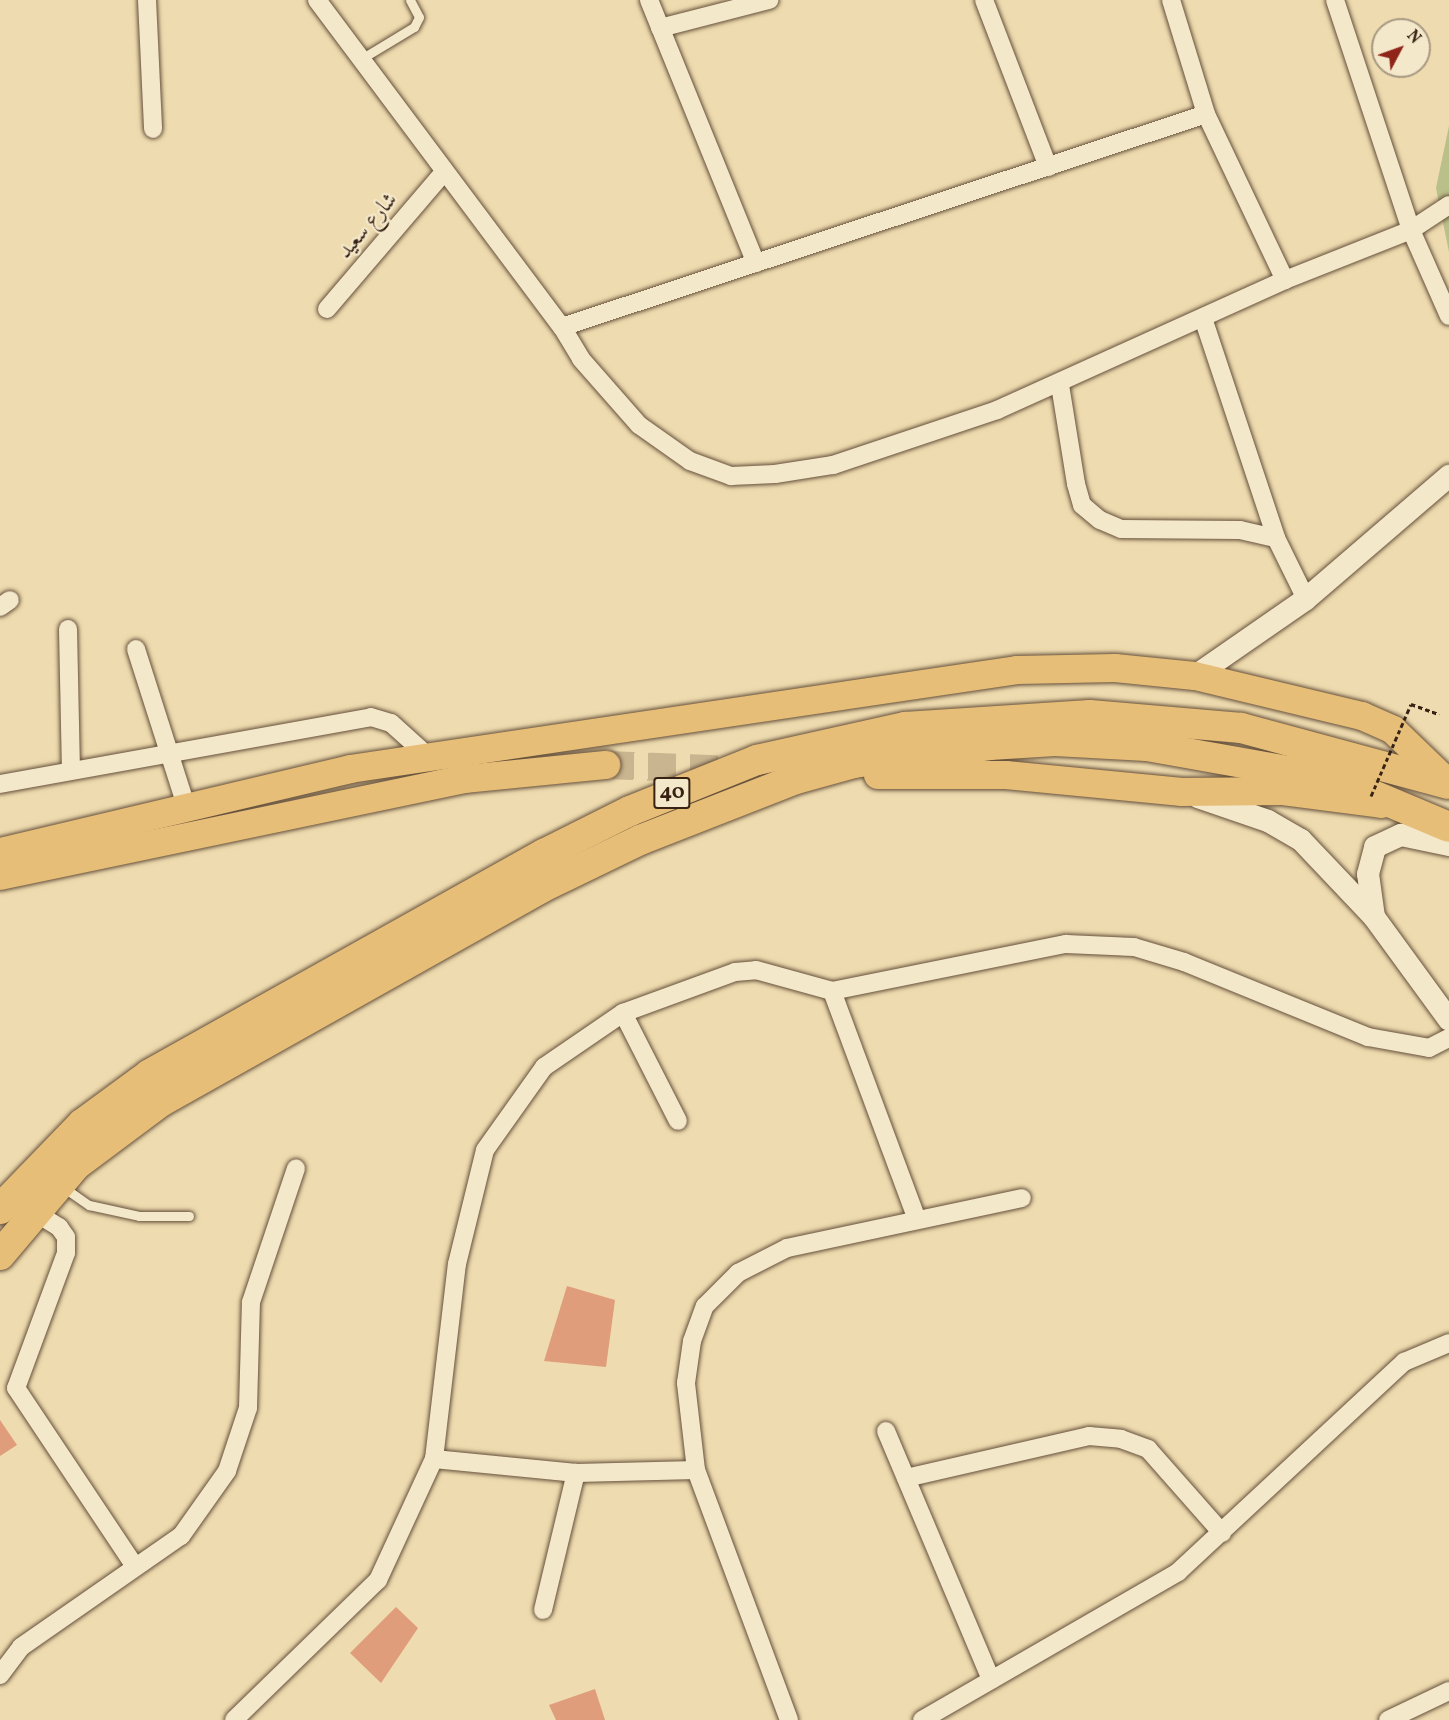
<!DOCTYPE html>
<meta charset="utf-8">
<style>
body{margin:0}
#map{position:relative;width:1449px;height:1720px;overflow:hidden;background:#eedbaf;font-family:Vollkorn,Amiri,serif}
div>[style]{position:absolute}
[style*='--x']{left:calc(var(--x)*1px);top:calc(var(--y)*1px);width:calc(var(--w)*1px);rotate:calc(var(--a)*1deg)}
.green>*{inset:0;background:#bac08a}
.building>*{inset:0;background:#df9d7c}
.primary-tunnel>*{height:28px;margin-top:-14px;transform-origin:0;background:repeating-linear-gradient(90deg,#c9b690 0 28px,transparent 0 42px)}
.path>*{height:3px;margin-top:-1.5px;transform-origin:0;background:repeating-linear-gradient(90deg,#372214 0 4.5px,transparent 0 7.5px)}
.roads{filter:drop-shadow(0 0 2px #65503b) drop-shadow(0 0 2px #65503b)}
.service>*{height:9px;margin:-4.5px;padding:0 4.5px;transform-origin:4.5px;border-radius:4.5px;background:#f4e8cb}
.minor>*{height:18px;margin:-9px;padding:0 9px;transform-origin:9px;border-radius:9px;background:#f4e8cb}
.tertiary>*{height:22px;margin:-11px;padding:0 11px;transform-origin:11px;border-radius:11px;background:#f4e8cb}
.primary>*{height:28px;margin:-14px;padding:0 14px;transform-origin:14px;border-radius:14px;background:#e7be78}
.trunk>*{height:30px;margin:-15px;padding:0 15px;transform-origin:15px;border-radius:15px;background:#e7be78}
.path-bridge>*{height:3px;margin-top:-1.5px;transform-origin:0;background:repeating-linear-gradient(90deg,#372214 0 4.5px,transparent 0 7.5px)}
span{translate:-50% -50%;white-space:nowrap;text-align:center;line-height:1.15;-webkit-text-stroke:4.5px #f4e8cb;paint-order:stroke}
.shield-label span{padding:2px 4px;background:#f4e8cb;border:2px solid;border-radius:4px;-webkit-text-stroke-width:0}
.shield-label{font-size:21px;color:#372214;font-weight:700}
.street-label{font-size:22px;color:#372214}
.north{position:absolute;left:1371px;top:18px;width:60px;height:60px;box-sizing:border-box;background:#f4e8cb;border:2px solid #a89982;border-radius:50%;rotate:49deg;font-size:16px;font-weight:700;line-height:24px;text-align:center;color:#372214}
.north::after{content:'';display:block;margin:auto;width:21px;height:27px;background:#8f2418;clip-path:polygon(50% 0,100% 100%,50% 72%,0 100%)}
</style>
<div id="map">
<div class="green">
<i style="clip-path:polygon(1449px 126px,1449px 252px,1436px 188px)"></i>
</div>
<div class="building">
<i style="clip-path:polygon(567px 1286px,615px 1300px,606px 1367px,544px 1361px)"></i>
<i style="clip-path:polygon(0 1420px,17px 1445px,0 1456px)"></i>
<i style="clip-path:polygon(396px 1607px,418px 1628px,381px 1683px,350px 1653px)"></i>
<i style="clip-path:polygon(595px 1689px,605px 1720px,556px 1720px,549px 1705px)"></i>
</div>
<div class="primary-tunnel">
<i style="--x:606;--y:765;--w:130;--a:2.2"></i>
</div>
<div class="path">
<i style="--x:1411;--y:704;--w:30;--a:20"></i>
</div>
<div class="roads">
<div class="service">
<i style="--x:361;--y:59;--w:62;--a:-31.1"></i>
<i style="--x:414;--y:27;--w:11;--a:-63"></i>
<i style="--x:419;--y:17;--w:19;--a:-118"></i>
<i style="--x:63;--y:1187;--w:32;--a:35"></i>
<i style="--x:89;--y:1205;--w:51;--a:12.4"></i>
<i style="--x:139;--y:1216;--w:50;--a:0"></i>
</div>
<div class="minor">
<i style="--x:147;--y:0;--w:129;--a:87.3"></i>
<i style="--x:317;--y:0;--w:409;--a:53.2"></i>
<i style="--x:562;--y:327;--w:678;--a:-18.3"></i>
<i style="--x:649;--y:0;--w:284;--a:67.9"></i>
<i style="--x:984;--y:0;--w:179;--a:69"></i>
<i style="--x:1171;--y:0;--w:119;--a:72.9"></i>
<i style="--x:1206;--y:114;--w:184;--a:64.6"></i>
<i style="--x:1285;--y:280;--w:136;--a:-21.6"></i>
<i style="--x:1411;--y:230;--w:45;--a:-33.3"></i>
<i style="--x:1335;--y:0;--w:242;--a:71.7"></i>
<i style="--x:1411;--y:230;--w:94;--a:66.2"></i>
<i style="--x:660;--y:28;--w:113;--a:-14.4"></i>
<i style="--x:327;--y:309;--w:180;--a:-49.5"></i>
<i style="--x:1203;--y:318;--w:232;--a:71.6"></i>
<i style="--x:562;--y:327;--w:37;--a:59"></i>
<i style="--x:581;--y:359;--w:88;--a:48.7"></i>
<i style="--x:639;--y:425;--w:62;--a:35.2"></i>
<i style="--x:690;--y:461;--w:44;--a:20.1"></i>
<i style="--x:731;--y:476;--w:44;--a:-2.6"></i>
<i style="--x:775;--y:474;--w:59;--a:-8.8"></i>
<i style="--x:833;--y:465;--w:173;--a:-18.5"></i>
<i style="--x:997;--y:410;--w:316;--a:-24.3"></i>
<i style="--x:1060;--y:385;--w:100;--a:80.8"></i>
<i style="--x:1076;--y:484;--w:22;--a:74"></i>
<i style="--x:1082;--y:505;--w:23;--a:40"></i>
<i style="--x:1100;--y:520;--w:23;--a:23"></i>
<i style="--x:1121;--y:529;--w:119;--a:0.5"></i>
<i style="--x:1240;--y:530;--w:37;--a:13"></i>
<i style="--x:1276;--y:538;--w:68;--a:63.8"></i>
<i style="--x:0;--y:607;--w:12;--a:-35"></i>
<i style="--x:68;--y:629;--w:141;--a:88.8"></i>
<i style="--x:136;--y:649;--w:165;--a:72.3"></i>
<i style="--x:0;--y:784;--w:377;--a:-10.2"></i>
<i style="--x:371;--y:717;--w:21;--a:17"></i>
<i style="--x:391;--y:723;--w:54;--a:42"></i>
<i style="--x:832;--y:991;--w:241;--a:69.6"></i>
<i style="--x:623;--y:1013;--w:121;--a:63"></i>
<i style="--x:33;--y:1211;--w:31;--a:32"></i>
<i style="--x:59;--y:1227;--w:12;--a:55"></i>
<i style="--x:66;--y:1237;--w:16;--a:90"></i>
<i style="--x:66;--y:1253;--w:144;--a:110.3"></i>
<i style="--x:16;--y:1388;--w:213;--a:56.3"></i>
<i style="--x:886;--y:1431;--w:270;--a:67.1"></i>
<i style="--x:434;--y:1459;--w:143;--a:5.6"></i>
<i style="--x:576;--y:1473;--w:120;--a:-1.4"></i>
<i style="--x:906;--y:1478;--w:188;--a:-12.9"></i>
<i style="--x:1089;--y:1436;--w:32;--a:5"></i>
<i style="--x:1121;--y:1439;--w:29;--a:20"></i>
<i style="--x:1148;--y:1449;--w:112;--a:48.6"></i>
<i style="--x:543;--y:1610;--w:141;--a:-76.5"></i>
<i style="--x:0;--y:1675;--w:35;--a:-53"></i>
<i style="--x:21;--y:1647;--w:195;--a:-34.8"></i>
<i style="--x:181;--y:1536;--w:80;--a:-54.7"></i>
<i style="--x:227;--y:1471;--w:66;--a:-71.6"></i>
<i style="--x:248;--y:1408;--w:106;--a:-88.4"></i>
<i style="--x:251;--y:1302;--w:141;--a:-71.4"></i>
<i style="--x:234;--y:1720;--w:201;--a:-44.2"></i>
<i style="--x:378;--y:1580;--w:133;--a:-65.2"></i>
<i style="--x:434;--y:1459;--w:196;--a:-83.3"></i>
<i style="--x:457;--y:1264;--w:117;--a:-76.2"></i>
<i style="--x:485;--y:1150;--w:102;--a:-54.6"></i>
<i style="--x:544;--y:1067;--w:96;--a:-34.4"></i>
<i style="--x:623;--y:1013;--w:119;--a:-20.1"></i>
<i style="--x:735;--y:972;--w:21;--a:-5"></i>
<i style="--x:756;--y:970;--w:79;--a:15.4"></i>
<i style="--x:832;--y:991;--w:239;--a:-11.4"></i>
<i style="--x:1066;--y:944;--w:68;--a:2.5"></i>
<i style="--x:1134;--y:947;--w:52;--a:16.7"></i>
<i style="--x:1184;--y:962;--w:199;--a:22.2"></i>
<i style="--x:1368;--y:1037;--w:62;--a:10.2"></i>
<i style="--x:1429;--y:1048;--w:22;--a:-27"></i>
<i style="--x:789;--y:1720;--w:267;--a:-110.4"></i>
<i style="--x:696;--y:1470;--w:88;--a:-96.6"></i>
<i style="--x:686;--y:1383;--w:42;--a:-81.9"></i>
<i style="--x:692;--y:1341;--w:37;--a:-70"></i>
<i style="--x:705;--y:1306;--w:47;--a:-45"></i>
<i style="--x:738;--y:1273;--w:55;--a:-27"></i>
<i style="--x:787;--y:1248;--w:240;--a:-12"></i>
<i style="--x:922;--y:1720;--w:296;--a:-30"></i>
<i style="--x:1178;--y:1572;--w:309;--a:-42.9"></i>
<i style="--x:1404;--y:1362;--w:49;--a:-22.9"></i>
<i style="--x:1388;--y:1720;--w:68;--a:-25.4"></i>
</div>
<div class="tertiary">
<i style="--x:1195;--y:676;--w:135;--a:-34.7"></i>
<i style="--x:1306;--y:599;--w:189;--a:-40.7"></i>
<i style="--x:1198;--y:797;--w:74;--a:18.9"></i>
<i style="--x:1268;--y:821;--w:38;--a:30"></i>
<i style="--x:1301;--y:840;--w:106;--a:46.5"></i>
<i style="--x:1374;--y:917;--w:127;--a:53.9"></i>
<i style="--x:1374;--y:917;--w:43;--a:-97.9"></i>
<i style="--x:1368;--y:874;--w:28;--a:-75"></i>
<i style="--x:1375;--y:847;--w:29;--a:-25"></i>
<i style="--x:1401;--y:835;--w:49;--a:11.8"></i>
</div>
<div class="primary">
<i style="--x:878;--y:775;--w:128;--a:0"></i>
<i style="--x:1006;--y:775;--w:177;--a:5.5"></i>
<i style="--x:1182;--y:792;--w:101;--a:-0.6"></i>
<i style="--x:1283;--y:791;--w:100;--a:7.5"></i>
<i style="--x:0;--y:852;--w:360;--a:-13.3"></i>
<i style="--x:350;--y:769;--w:674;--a:-8.44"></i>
<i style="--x:1017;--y:670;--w:98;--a:-1.2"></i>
<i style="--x:1115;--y:668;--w:80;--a:5.7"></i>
<i style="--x:1195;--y:676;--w:172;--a:13.5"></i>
<i style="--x:1362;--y:716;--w:34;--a:24"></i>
<i style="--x:1393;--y:730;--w:78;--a:44"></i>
<i style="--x:0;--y:876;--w:475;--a:-11.8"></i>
<i style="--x:465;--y:779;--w:142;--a:-5.7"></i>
</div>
<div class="trunk">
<i style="--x:0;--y:1209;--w:118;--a:-46"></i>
<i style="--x:82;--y:1124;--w:84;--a:-36.3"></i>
<i style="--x:150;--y:1074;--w:451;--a:-29.2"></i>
<i style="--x:544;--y:854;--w:96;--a:-26.6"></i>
<i style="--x:630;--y:811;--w:137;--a:-21.9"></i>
<i style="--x:757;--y:760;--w:152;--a:-12.6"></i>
<i style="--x:905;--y:727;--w:185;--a:-3.7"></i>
<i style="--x:1090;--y:715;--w:152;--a:4.9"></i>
<i style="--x:1241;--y:728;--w:215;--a:15.1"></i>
<i style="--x:0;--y:1255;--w:118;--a:-49.8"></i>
<i style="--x:76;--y:1165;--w:107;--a:-36.7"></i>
<i style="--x:162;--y:1101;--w:435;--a:-29.3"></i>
<i style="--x:541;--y:888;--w:110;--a:-25.9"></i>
<i style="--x:640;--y:840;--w:168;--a:-21.4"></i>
<i style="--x:796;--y:779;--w:60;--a:-15.4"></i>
<i style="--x:854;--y:763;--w:137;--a:-7.5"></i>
<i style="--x:990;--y:745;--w:65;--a:-3.5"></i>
<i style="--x:1055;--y:741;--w:92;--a:3.1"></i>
<i style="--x:1147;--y:746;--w:193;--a:10.1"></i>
<i style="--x:1337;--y:780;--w:121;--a:22.8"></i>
</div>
</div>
<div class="path-bridge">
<i style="--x:1371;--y:796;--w:100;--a:-66.5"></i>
</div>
<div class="shield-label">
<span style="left:672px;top:793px">40</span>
</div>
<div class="street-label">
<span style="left:368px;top:226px;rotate:-49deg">شارع سعيد</span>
</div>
<div class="north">N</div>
</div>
